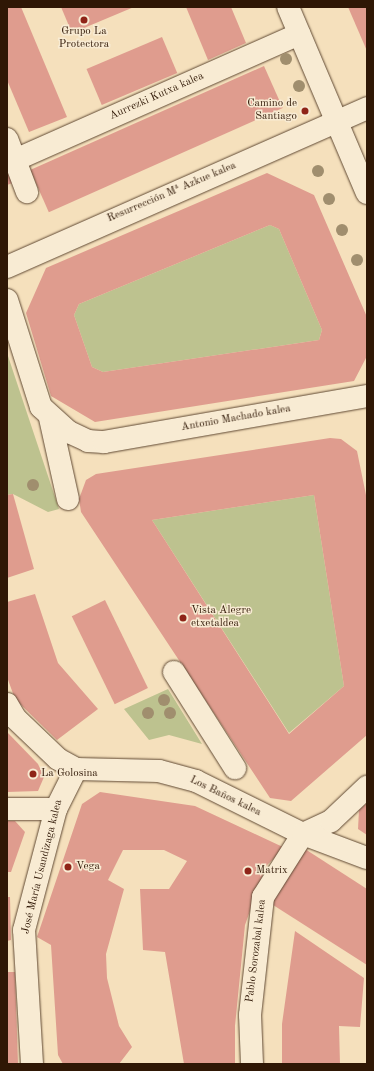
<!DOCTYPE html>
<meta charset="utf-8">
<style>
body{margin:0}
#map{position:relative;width:374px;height:1071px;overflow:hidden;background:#f5e0bc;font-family:"Old Standard TT",serif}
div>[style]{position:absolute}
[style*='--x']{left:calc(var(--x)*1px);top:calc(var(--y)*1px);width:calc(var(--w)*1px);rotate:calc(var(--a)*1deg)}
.green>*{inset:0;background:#bdc28f}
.building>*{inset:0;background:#df9c8e;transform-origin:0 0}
.roads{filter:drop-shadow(0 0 1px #604933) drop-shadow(0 0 1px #604933)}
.pedestrian>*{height:22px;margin:-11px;padding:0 11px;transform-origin:11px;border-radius:11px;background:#f8ebd3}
.minor>*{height:22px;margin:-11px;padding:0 11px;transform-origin:11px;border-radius:11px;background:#f8ebd3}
.tertiary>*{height:22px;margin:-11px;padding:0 11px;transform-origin:11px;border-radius:11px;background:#f8ebd3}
.trees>*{width:12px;height:12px;margin:-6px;border-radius:50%;background:#a08e6e}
.dots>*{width:11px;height:11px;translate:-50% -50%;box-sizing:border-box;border:2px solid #f8ebd3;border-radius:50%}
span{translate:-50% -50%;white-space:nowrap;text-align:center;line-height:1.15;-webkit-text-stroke:3px #f8ebd3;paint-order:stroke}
.poi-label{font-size:11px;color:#2f1705}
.right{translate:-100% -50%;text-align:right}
.left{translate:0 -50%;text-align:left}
.street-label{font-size:11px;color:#2f1705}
.frame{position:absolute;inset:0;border:8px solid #2f1705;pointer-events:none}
</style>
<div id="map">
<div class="green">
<i style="clip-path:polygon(270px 225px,279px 229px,322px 330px,319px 340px,103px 372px,92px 367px,74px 315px,79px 304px)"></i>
<i style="clip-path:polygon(7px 353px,59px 509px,48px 512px,13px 494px,7px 495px)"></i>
<i style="clip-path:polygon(314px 495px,344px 686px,289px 733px,152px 520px)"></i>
<i style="clip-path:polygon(168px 689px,202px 744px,169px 735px,149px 740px,124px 709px)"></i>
</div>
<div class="building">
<i style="clip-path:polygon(7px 7px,21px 7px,67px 117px,29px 132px,7px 80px)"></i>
<i style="clip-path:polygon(61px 7px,134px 7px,72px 33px)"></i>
<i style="clip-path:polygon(186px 7px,231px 7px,246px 43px,208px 60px)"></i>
<i style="clip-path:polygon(348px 7px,367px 7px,367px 51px)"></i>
<i style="left:162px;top:37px;width:39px;height:82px;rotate:67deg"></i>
<i style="left:264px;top:66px;width:46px;height:256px;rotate:66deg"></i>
<i style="clip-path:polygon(7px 162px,15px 182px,7px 185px)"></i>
<i style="clip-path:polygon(evenodd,267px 173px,314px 195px,367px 317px,367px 356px,354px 381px,95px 422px,51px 396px,26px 313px,46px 268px,267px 173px,270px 225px,279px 229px,322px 330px,319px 340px,103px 372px,92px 367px,74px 315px,79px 304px,270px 225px)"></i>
<i style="clip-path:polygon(evenodd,330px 438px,341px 439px,357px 451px,367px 500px,367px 735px,291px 801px,270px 798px,81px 512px,79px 499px,86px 480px,96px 474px,330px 438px,314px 495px,344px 686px,289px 734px,152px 520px,314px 495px)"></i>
<i style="clip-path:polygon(13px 494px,34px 569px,7px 578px,7px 495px)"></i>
<i style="clip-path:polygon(35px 594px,58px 663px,98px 709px,57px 740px,15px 699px,7px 677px,7px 602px)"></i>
<i style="left:105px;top:600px;width:98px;height:37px;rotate:64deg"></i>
<i style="clip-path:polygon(7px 732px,38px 764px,44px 777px,38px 791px,7px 792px)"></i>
<i style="clip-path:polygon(100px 792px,195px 806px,285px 848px,266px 866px,245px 925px,235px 1026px,235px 1064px,184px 1064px,165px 952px,143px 950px,140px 889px,169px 889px,187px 861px,164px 850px,123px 850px,108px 880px,124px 889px,106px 954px,107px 978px,119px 1026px,132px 1047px,119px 1064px,63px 1064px,58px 1055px,51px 945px,37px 937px,82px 804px)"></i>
<i style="clip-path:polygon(367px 803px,367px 835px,358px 829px,359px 810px)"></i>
<i style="clip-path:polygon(7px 821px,15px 821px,25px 832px,11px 872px,7px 872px)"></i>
<i style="clip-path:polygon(305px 849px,367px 889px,367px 965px,270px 903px)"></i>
<i style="clip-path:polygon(7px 897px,10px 897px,11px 940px,7px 941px)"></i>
<i style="clip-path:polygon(295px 931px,364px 978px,360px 1027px,339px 1026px,340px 1064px,282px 1064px,282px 1024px)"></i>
<i style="clip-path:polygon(7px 972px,15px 972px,18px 1064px,7px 1064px)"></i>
</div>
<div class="roads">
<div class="pedestrian">
<i style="--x:7;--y:139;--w:57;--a:69.3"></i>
<i style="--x:15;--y:160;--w:311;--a:-23.9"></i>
<i style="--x:50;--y:418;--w:83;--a:77.5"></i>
<i style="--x:174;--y:672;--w:114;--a:57.6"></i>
<i style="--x:7;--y:809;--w:49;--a:0"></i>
<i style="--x:303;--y:834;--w:68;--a:20.6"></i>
</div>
<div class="minor">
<i style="--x:7;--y:267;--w:394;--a:-23.8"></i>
<i style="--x:7;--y:300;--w:112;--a:72.4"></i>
<i style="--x:41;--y:407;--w:38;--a:42"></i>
<i style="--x:69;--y:432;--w:21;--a:25"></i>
<i style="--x:88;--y:441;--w:16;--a:4"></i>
<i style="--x:104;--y:442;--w:267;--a:-9.9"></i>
<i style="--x:7;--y:704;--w:16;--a:60"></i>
<i style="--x:15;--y:718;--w:59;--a:43.6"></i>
<i style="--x:58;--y:759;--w:21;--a:29"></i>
<i style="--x:76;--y:769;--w:83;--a:1.4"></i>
<i style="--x:159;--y:771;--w:38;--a:15"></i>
<i style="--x:196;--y:781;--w:119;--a:26.4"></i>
<i style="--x:32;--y:1064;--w:134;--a:-93.4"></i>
<i style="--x:24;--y:930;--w:125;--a:-75.2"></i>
<i style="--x:56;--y:809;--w:45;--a:-63.4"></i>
<i style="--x:252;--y:1064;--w:49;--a:-92.3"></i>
<i style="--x:250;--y:1015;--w:119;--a:-83.7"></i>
<i style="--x:263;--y:897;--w:75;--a:-57.6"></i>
<i style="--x:303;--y:834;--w:31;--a:-25"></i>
<i style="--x:331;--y:821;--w:50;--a:-43.4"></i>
</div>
<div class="tertiary">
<i style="--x:288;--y:7;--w:202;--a:67"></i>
</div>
</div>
<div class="trees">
<i style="left:286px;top:59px"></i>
<i style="left:299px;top:86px"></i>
<i style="left:318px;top:171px"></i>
<i style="left:329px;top:199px"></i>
<i style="left:342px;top:230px"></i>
<i style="left:357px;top:260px"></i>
<i style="left:33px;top:485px"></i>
<i style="left:164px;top:700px"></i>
<i style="left:148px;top:713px"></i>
<i style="left:170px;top:713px"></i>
</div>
<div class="dots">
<i style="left:84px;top:20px;background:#8f2418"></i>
<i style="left:305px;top:111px;background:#8f2418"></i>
<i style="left:183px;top:618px;background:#8f2418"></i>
<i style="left:33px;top:774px;background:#8f2418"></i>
<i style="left:68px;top:867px;background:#8f2418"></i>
<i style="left:248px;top:871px;background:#8f2418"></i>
</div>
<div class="poi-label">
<span style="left:84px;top:39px">Grupo La<br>Protectora</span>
<span class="right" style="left:297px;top:111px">Camino de<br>Santiago</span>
<span class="left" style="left:191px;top:618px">Vista Alegre<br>etxetaldea</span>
<span class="left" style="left:41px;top:774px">La Golosina</span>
<span class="left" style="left:76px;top:867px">Vega</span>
<span class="left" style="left:256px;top:871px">Matrix</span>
</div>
<div class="street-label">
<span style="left:157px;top:97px;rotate:-24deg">Aurrezki Kutxa kalea</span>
<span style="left:172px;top:193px;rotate:-23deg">Resurrección Mª Azkue kalea</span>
<span style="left:236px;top:419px;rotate:-10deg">Antonio Machado kalea</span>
<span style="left:225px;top:797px;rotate:26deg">Los Baños kalea</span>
<span style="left:43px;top:867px;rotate:-76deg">José María Usandizaga kalea</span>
<span style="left:257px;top:951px;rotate:-83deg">Pablo Sorozabal kalea</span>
</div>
<div class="frame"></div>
</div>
